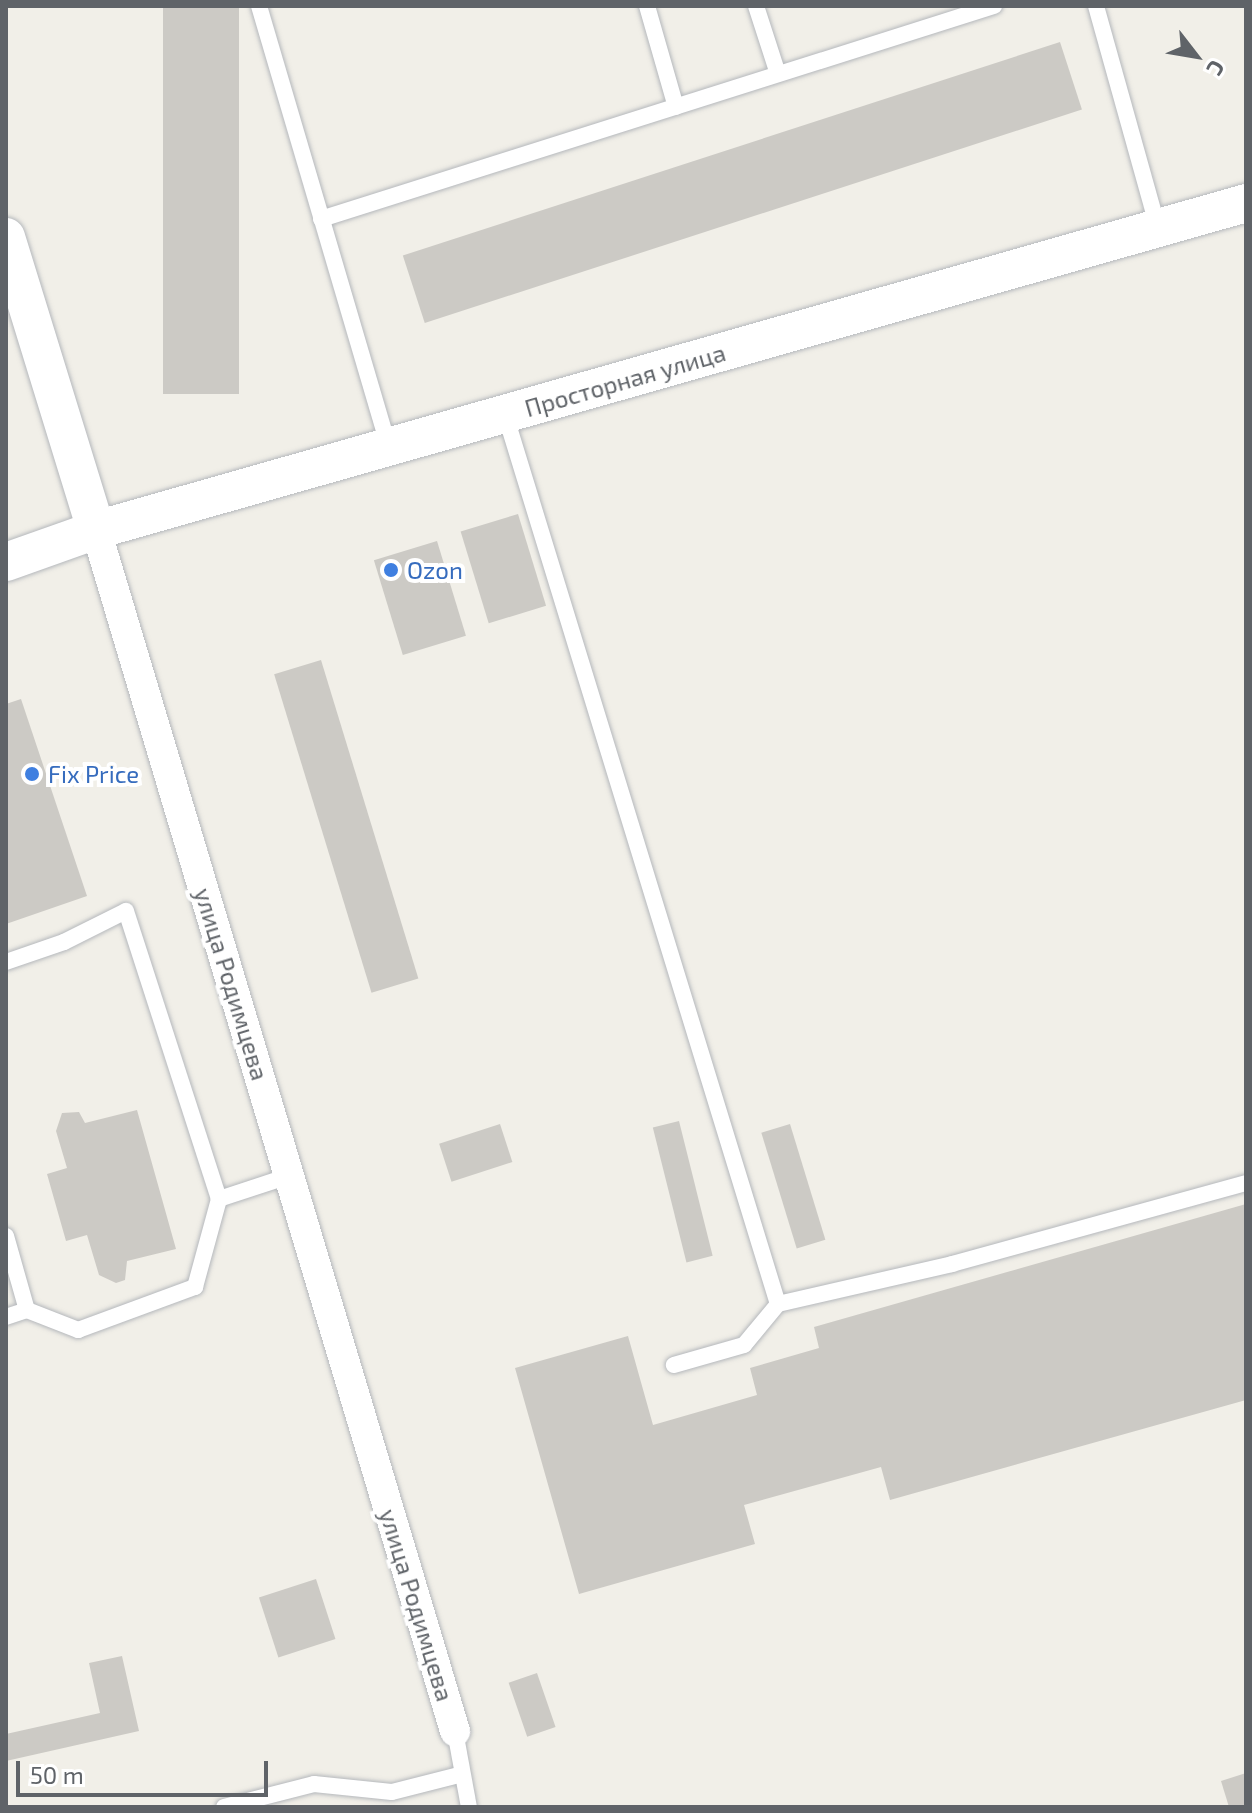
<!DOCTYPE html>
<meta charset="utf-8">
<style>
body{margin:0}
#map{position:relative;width:1252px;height:1813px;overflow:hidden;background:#f1efe8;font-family:"Exo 2",sans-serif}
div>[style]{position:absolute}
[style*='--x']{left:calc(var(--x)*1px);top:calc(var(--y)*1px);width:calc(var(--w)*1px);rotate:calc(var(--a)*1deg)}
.building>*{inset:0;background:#cccac5;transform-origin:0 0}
.roads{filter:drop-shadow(0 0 2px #b5b8bc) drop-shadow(0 0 2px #b5b8bc)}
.service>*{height:16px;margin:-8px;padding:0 8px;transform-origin:8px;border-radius:8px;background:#fff}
.minor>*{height:30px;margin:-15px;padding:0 15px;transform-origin:15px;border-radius:15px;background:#fff}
.tertiary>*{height:38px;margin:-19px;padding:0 19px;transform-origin:19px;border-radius:19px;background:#fff}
.dots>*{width:22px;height:22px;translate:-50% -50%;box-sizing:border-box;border:4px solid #fff;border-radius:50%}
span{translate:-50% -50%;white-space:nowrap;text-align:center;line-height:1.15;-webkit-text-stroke:8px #fff;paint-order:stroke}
.street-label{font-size:24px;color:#5f6368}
.shop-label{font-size:24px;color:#366cbe}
.left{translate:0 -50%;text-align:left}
.frame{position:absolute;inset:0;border:8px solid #5f6368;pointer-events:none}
.north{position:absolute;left:1156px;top:16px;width:80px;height:80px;-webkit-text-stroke:6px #fff;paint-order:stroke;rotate:121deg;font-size:22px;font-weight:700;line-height:32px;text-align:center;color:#5f6368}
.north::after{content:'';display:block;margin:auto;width:28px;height:36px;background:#5f6368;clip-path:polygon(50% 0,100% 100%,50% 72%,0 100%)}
.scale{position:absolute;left:16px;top:1761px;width:252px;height:36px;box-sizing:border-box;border:4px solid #5f6368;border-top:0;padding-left:10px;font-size:24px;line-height:28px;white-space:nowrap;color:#5f6368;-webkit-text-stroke:6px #fff;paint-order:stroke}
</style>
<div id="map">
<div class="building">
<i style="left:163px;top:6px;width:76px;height:388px"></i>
<i style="left:1060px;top:42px;width:71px;height:691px;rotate:72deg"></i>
<i style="left:518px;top:514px;width:96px;height:60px;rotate:73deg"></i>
<i style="left:437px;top:541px;width:99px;height:66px;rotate:73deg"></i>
<i style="left:321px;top:660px;width:333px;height:49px;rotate:73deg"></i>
<i style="clip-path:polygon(21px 699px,87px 896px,6px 924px,6px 704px)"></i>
<i style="clip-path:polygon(137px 1110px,176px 1249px,127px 1261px,125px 1280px,116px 1283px,99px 1275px,87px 1235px,66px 1241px,47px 1174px,67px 1168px,56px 1131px,62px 1113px,79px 1112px,85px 1123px)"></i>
<i style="left:679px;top:1121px;width:139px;height:27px;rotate:76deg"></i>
<i style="left:500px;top:1124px;width:40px;height:64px;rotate:72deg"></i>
<i style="left:790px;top:1124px;width:121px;height:30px;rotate:73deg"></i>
<i style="clip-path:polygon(1246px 1204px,1246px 1400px,890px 1500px,881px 1467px,744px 1505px,755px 1544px,579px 1594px,515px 1368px,628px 1336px,653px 1425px,757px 1395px,750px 1368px,819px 1348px,814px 1327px)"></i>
<i style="left:316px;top:1579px;width:63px;height:60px;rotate:72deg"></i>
<i style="clip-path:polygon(122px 1656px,139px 1731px,6px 1761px,6px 1734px,100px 1713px,89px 1663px)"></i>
<i style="left:537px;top:1673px;width:57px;height:30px;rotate:71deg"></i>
<i style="clip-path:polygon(1246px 1773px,1246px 1807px,1229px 1807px,1221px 1781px)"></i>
</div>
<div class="roads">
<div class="service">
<i style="--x:259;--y:6;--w:460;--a:73.6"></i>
<i style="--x:647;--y:6;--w:105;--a:74"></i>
<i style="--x:756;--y:6;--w:71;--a:72.1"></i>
<i style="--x:1096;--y:6;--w:230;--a:74.4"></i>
<i style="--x:321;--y:219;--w:706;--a:-17.56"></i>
<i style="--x:505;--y:414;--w:931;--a:72.95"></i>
<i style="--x:778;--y:1304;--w:53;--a:129.7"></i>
<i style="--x:744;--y:1345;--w:73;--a:164.1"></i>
<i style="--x:6;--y:962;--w:61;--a:-19"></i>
<i style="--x:64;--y:942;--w:69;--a:-26.6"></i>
<i style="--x:126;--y:911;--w:303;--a:72.1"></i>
<i style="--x:6;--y:1236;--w:77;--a:74.2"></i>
<i style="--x:27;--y:1310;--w:22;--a:162"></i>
<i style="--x:778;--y:1304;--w:179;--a:-12.9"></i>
<i style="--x:952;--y:1264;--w:305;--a:-15.4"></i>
<i style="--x:27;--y:1310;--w:55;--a:21.4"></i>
<i style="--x:78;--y:1330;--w:125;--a:-20.2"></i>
<i style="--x:195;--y:1287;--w:91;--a:-74.7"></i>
<i style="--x:219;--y:1199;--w:74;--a:-18.2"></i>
<i style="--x:455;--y:1731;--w:77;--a:79.6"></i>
<i style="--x:224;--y:1807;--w:93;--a:-14.3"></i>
<i style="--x:314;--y:1784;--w:78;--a:5.9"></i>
<i style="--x:392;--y:1792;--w:69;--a:-14.2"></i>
</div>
<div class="minor">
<i style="--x:96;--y:530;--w:1254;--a:73.36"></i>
</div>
<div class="tertiary">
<i style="--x:6;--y:237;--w:307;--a:72.9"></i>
<i style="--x:6;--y:562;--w:96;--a:-19.6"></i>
<i style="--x:96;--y:530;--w:1196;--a:-15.87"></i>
</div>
</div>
<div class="dots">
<i style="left:391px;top:570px;background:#3f7fe0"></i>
<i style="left:32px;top:774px;background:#3f7fe0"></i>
</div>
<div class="street-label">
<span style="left:625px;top:380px;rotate:-16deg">Просторная улица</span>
<span style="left:232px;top:984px;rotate:73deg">улица Родимцева</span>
<span style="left:417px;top:1605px;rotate:73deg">улица Родимцева</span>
</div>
<div class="shop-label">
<span class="left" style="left:407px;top:570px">Ozon</span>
<span class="left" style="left:48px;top:774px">Fix Price</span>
</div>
<div class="frame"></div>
<div class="north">С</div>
<div class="scale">50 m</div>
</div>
